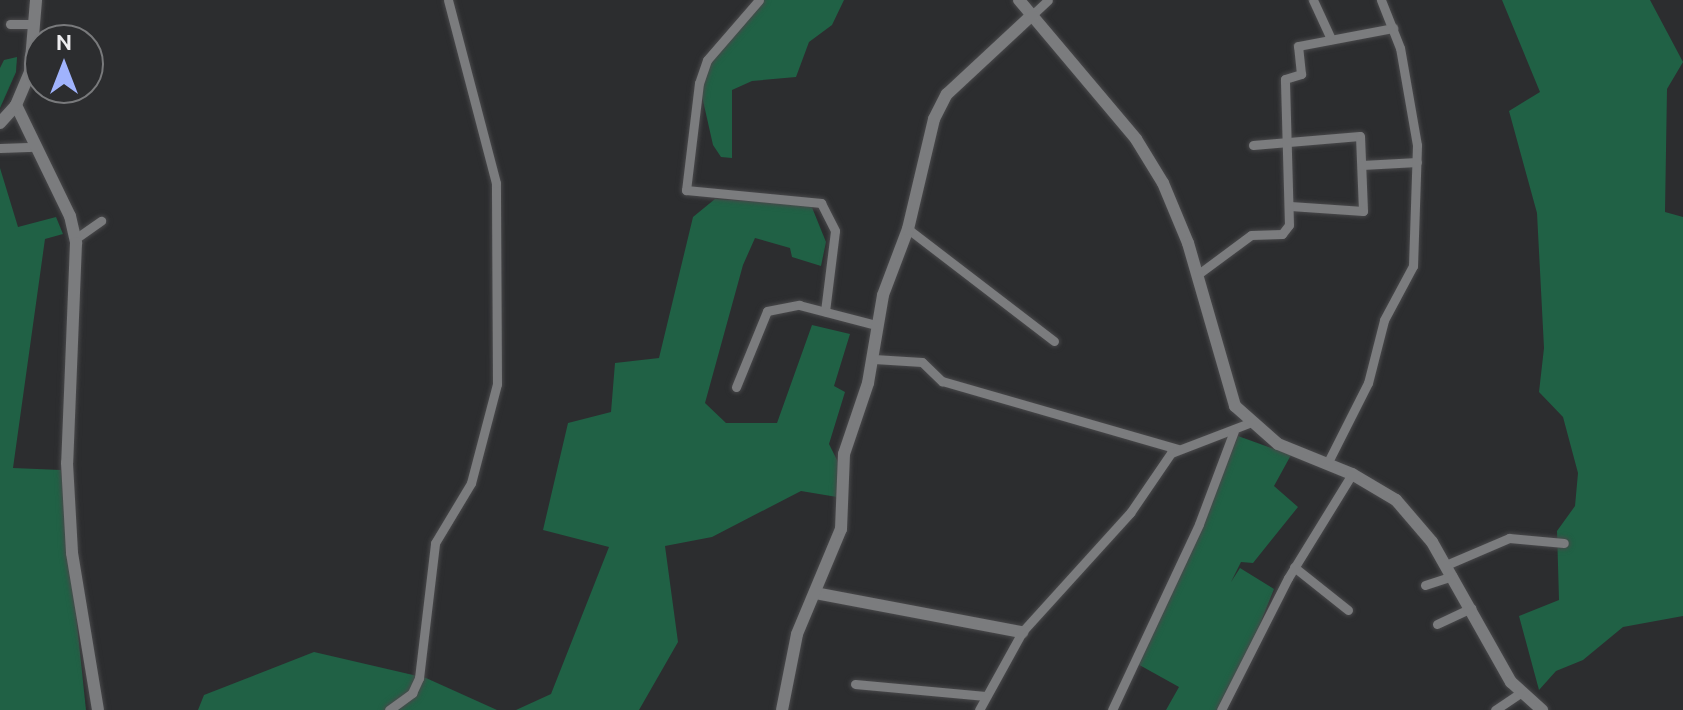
<!DOCTYPE html>
<style>
body{margin:0}
#map{position:relative;width:1683px;height:710px;overflow:hidden;background:#2c2d2f;font-family:Ubuntu,sans-serif}
div>[style]{position:absolute}
[style*='--x']{left:calc(var(--x)*1px);top:calc(var(--y)*1px);width:calc(var(--w)*1px);rotate:calc(var(--a)*1deg)}
.green>*{inset:0;background:#206145}
.roads{filter:drop-shadow(0 0 2px #49494b) drop-shadow(0 0 2px #49494b)}
.minor>*{height:9px;margin:-4.5px;padding:0 4.5px;transform-origin:4.5px;border-radius:4.5px;background:#7b7c7e}
.tertiary>*{height:12px;margin:-6px;padding:0 6px;transform-origin:6px;border-radius:6px;background:#7b7c7e}
span{translate:-50% -50%;white-space:nowrap;text-align:center;line-height:1.15;-webkit-text-stroke:8px #2c2d2f;paint-order:stroke}
.north{position:absolute;left:24px;top:24px;width:80px;height:80px;box-sizing:border-box;background:#2c2d2f;border:2px solid #797a7c;border-radius:50%;rotate:0deg;font-size:22px;font-weight:700;line-height:32px;text-align:center;color:#ededef}
.north::after{content:'';display:block;margin:auto;width:28px;height:36px;background:#a0b3fd;clip-path:polygon(50% 0,100% 100%,50% 72%,0 100%)}
</style>
<div id="map">
<div class="green">
<i style="clip-path:polygon(760px 0,844px 0,832px 25px,809px 42px,796px 77px,752px 81px,732px 90px,732px 158px,721px 157px,713px 145px,699px 83px,713px 55px)"></i>
<i style="clip-path:polygon(1502px 0,1650px 0,1683px 62px,1667px 89px,1665px 212px,1683px 217px,1683px 616px,1623px 627px,1583px 660px,1556px 671px,1539px 690px,1519px 616px,1559px 600px,1557px 531px,1575px 506px,1578px 473px,1563px 417px,1539px 392px,1544px 348px,1537px 213px,1509px 111px,1540px 92px)"></i>
<i style="clip-path:polygon(17px 57px,16px 72px,0 108px,0 68px,4px 60px)"></i>
<i style="clip-path:polygon(0 168px,18px 227px,56px 217px,63px 234px,45px 239px,13px 468px,61px 470px,86px 710px,0 710px)"></i>
<i style="clip-path:polygon(715px 199px,811px 205px,826px 242px,821px 266px,792px 257px,790px 248px,755px 238px,743px 265px,705px 403px,726px 423px,777px 423px,812px 325px,850px 334px,834px 386px,845px 392px,829px 444px,838px 462px,837px 497px,801px 491px,712px 537px,665px 546px,678px 642px,639px 710px,516px 710px,551px 694px,609px 547px,543px 530px,568px 423px,611px 412px,615px 363px,659px 358px,693px 217px)"></i>
<i style="clip-path:polygon(1238px 436px,1291px 455px,1274px 486px,1298px 507px,1253px 563px,1241px 562px,1231px 582px,1240px 568px,1274px 589px,1226px 710px,1166px 710px,1179px 687px,1134px 662px,1199px 533px)"></i>
<i style="clip-path:polygon(314px 652px,426px 678px,497px 710px,198px 710px,204px 695px)"></i>
</div>
<div class="roads">
<div class="minor">
<i style="--x:759;--y:0;--w:79;--a:130.9"></i>
<i style="--x:707;--y:60;--w:24;--a:109"></i>
<i style="--x:699;--y:83;--w:108;--a:96.9"></i>
<i style="--x:686;--y:190;--w:136;--a:5.5"></i>
<i style="--x:821;--y:203;--w:31;--a:63"></i>
<i style="--x:835;--y:231;--w:81;--a:97.1"></i>
<i style="--x:1313;--y:0;--w:43;--a:65.2"></i>
<i style="--x:1031;--y:16;--w:23;--a:-43"></i>
<i style="--x:10;--y:24;--w:24;--a:0"></i>
<i style="--x:1253;--y:145;--w:107;--a:-4.8"></i>
<i style="--x:1360;--y:136;--w:75;--a:87.7"></i>
<i style="--x:1363;--y:211;--w:73;--a:-176.1"></i>
<i style="--x:0;--y:148;--w:35;--a:-2"></i>
<i style="--x:1362;--y:165;--w:55;--a:-3.1"></i>
<i style="--x:908;--y:229;--w:184;--a:37.5"></i>
<i style="--x:75;--y:239;--w:32;--a:-35"></i>
<i style="--x:1197;--y:275;--w:67;--a:-36.5"></i>
<i style="--x:1251;--y:235;--w:31;--a:-2"></i>
<i style="--x:1282;--y:234;--w:11;--a:-52"></i>
<i style="--x:1289;--y:225;--w:146;--a:-91.6"></i>
<i style="--x:1285;--y:79;--w:17;--a:-17"></i>
<i style="--x:1301;--y:74;--w:28;--a:-96"></i>
<i style="--x:1298;--y:46;--w:97;--a:-10.7"></i>
<i style="--x:874;--y:359;--w:48;--a:3.6"></i>
<i style="--x:922;--y:362;--w:28;--a:44"></i>
<i style="--x:942;--y:381;--w:245;--a:16.1"></i>
<i style="--x:736;--y:387;--w:82;--a:-67.8"></i>
<i style="--x:767;--y:311;--w:33;--a:-11"></i>
<i style="--x:799;--y:305;--w:80;--a:14.6"></i>
<i style="--x:1327;--y:464;--w:91;--a:-63.2"></i>
<i style="--x:1368;--y:383;--w:65;--a:-75.7"></i>
<i style="--x:1384;--y:320;--w:61;--a:-61.8"></i>
<i style="--x:1413;--y:266;--w:121;--a:-88.1"></i>
<i style="--x:1417;--y:145;--w:98;--a:-99.9"></i>
<i style="--x:1400;--y:48;--w:52;--a:-111.6"></i>
<i style="--x:1446;--y:565;--w:69;--a:-23.2"></i>
<i style="--x:1509;--y:538;--w:55;--a:5.2"></i>
<i style="--x:1294;--y:567;--w:69;--a:38.5"></i>
<i style="--x:1425;--y:585;--w:29;--a:-18"></i>
<i style="--x:1437;--y:624;--w:38;--a:-25"></i>
<i style="--x:855;--y:684;--w:131;--a:5.3"></i>
<i style="--x:389;--y:710;--w:29;--a:-36"></i>
<i style="--x:412;--y:693;--w:17;--a:-65"></i>
<i style="--x:419;--y:678;--w:136;--a:-83.2"></i>
<i style="--x:435;--y:543;--w:70;--a:-59"></i>
<i style="--x:471;--y:483;--w:102;--a:-75.3"></i>
<i style="--x:497;--y:384;--w:201;--a:-90.3"></i>
<i style="--x:496;--y:183;--w:189;--a:-104.7"></i>
<i style="--x:979;--y:710;--w:89;--a:-61.1"></i>
<i style="--x:1022;--y:632;--w:161;--a:-47.8"></i>
<i style="--x:1130;--y:513;--w:73;--a:-55.7"></i>
<i style="--x:1171;--y:453;--w:84;--a:-21"></i>
<i style="--x:1112;--y:710;--w:205;--a:-64.9"></i>
<i style="--x:1199;--y:524;--w:99;--a:-69.4"></i>
<i style="--x:1221;--y:710;--w:148;--a:-63.1"></i>
<i style="--x:1288;--y:578;--w:122;--a:-58.4"></i>
<i style="--x:1495;--y:710;--w:30;--a:-34"></i>
</div>
<div class="tertiary">
<i style="--x:1019;--y:0;--w:182;--a:49.9"></i>
<i style="--x:1136;--y:139;--w:52;--a:58.5"></i>
<i style="--x:1163;--y:183;--w:65;--a:67.4"></i>
<i style="--x:1188;--y:243;--w:170;--a:73.9"></i>
<i style="--x:1235;--y:406;--w:57;--a:41.5"></i>
<i style="--x:1278;--y:444;--w:80;--a:22.1"></i>
<i style="--x:1352;--y:474;--w:51;--a:30.6"></i>
<i style="--x:1396;--y:500;--w:55;--a:49.4"></i>
<i style="--x:1432;--y:542;--w:161;--a:60.6"></i>
<i style="--x:1511;--y:682;--w:42;--a:42.1"></i>
<i style="--x:16;--y:105;--w:123;--a:64.1"></i>
<i style="--x:70;--y:216;--w:28;--a:77"></i>
<i style="--x:76;--y:243;--w:220;--a:92.3"></i>
<i style="--x:67;--y:463;--w:90;--a:86.8"></i>
<i style="--x:72;--y:553;--w:159;--a:80.6"></i>
<i style="--x:0;--y:123;--w:24;--a:-48"></i>
<i style="--x:16;--y:105;--w:36;--a:-67"></i>
<i style="--x:30;--y:72;--w:72;--a:-85.2"></i>
<i style="--x:815;--y:593;--w:211;--a:10.7"></i>
<i style="--x:782;--y:710;--w:77;--a:-78.8"></i>
<i style="--x:797;--y:634;--w:114;--a:-67.3"></i>
<i style="--x:841;--y:529;--w:75;--a:-87.7"></i>
<i style="--x:844;--y:454;--w:75;--a:-71.3"></i>
<i style="--x:868;--y:383;--w:89;--a:-80.3"></i>
<i style="--x:883;--y:295;--w:71;--a:-69.3"></i>
<i style="--x:908;--y:229;--w:113;--a:-76.7"></i>
<i style="--x:934;--y:119;--w:28;--a:-63"></i>
<i style="--x:947;--y:94;--w:115;--a:-42.9"></i>
</div>
</div>
<div class="north">N</div>
</div>
